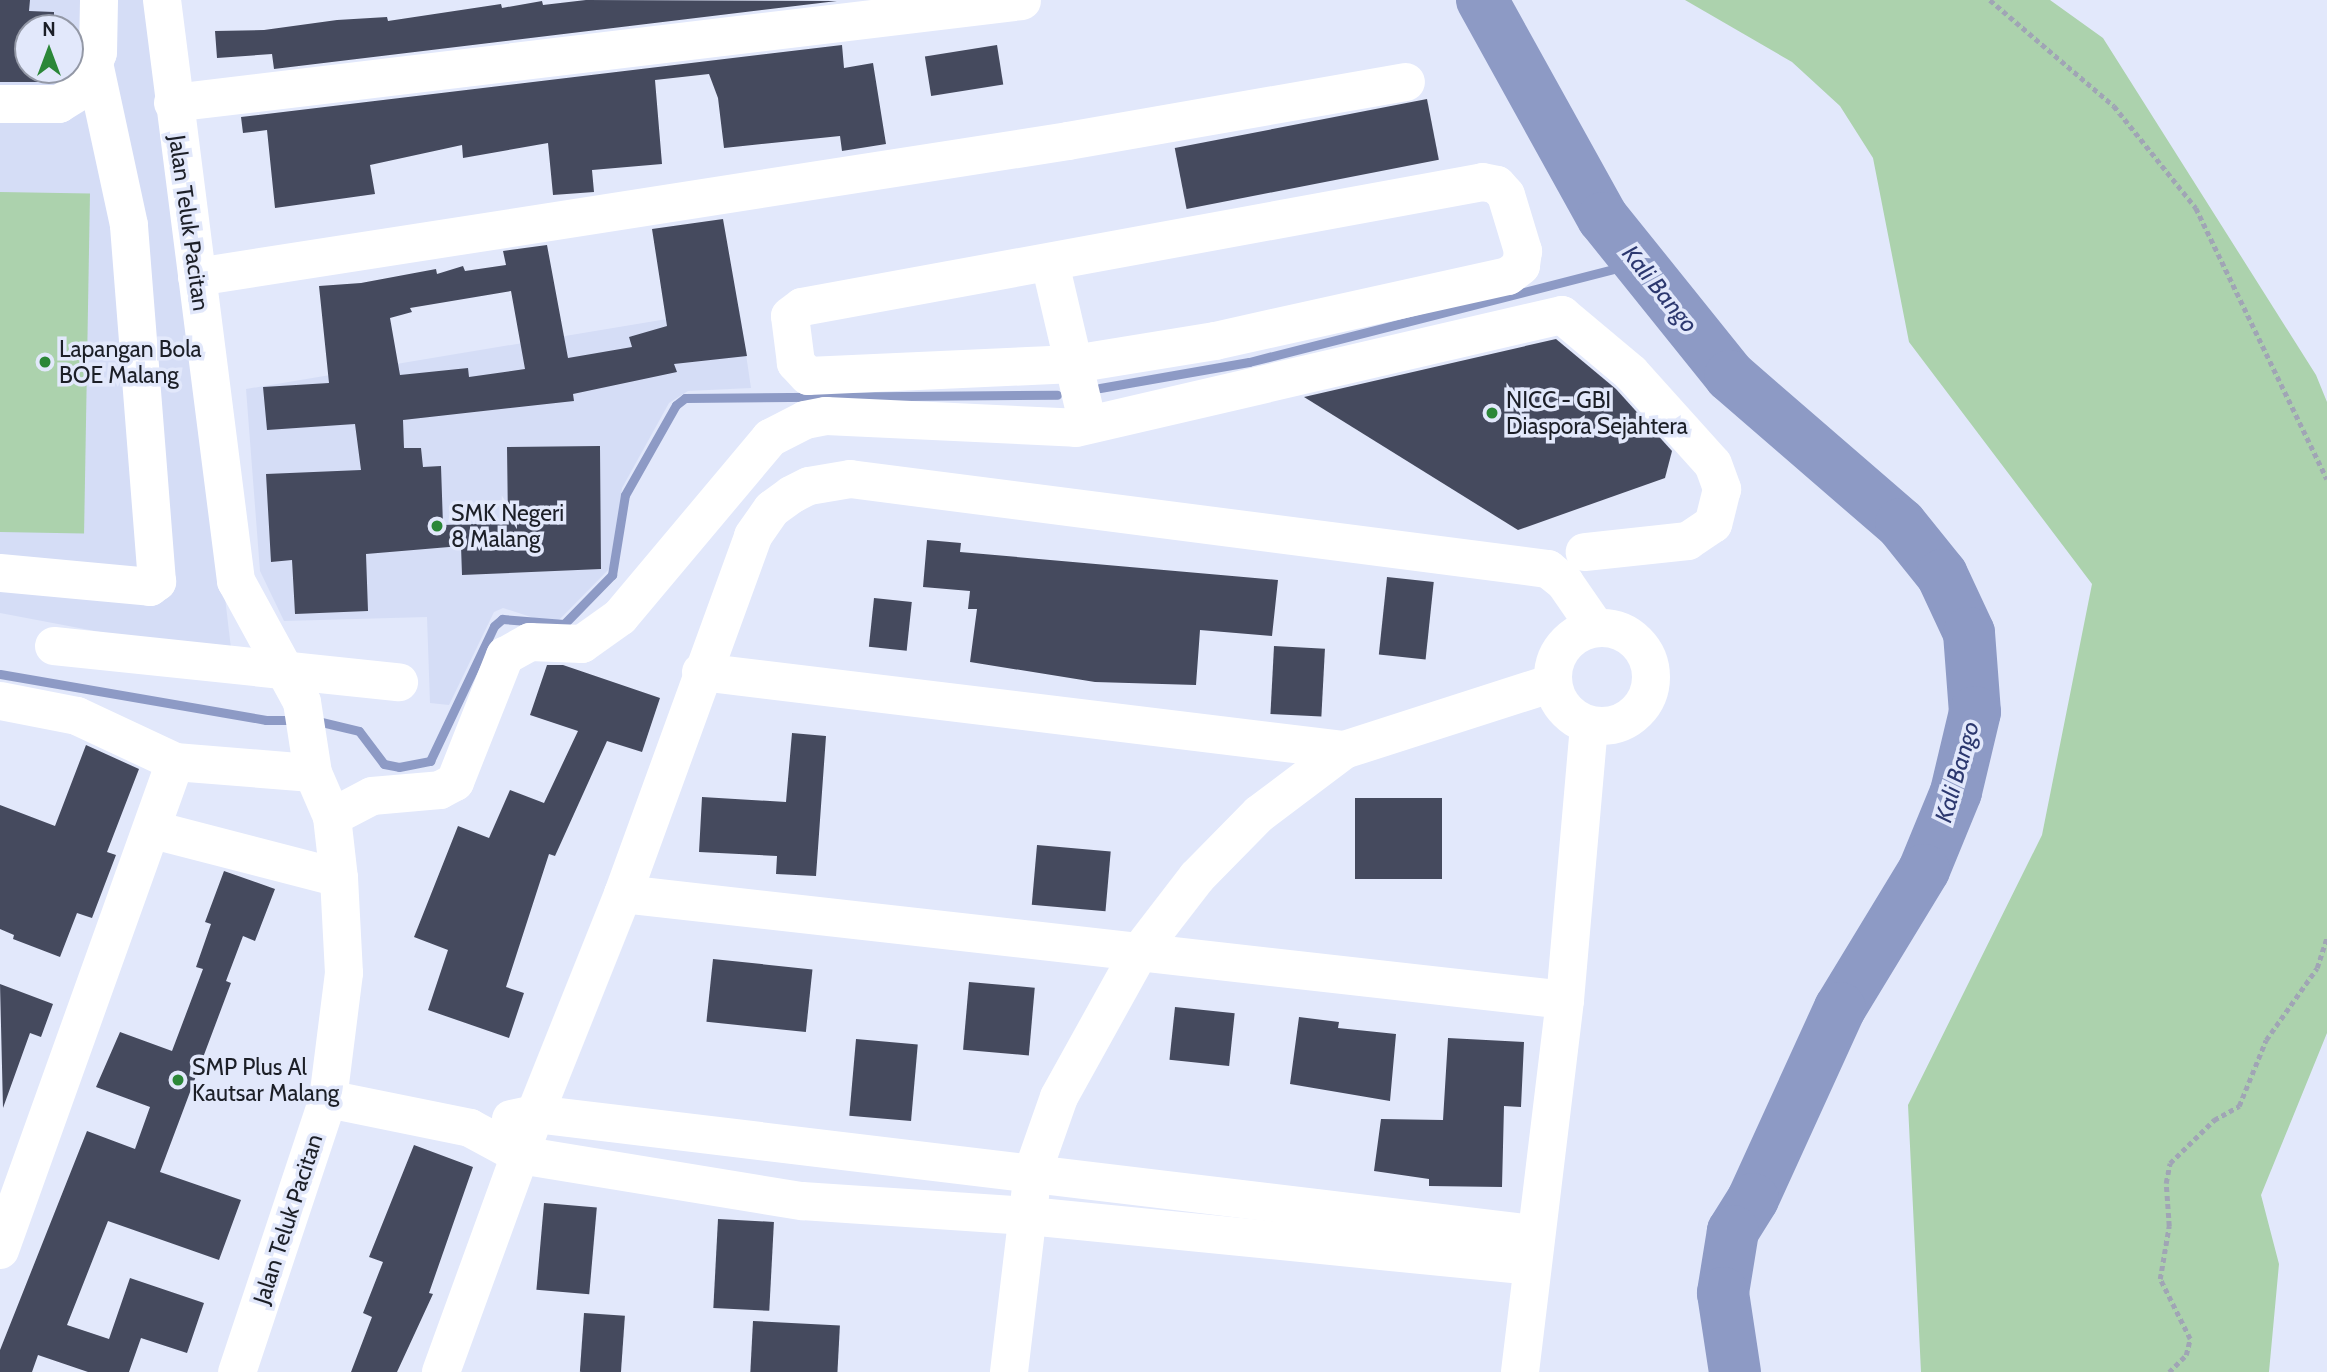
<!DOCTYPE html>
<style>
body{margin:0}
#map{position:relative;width:2327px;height:1372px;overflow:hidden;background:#e2e8fb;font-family:Cabin,sans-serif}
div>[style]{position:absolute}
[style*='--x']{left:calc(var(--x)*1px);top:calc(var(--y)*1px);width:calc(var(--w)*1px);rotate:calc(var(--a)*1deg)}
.built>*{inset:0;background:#d5ddf6}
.green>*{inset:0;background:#acd2ad;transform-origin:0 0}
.stream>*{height:9px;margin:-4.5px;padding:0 4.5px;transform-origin:4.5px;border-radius:4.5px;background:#8d9ac5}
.river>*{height:52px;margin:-26px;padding:0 26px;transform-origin:26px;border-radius:26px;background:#8d9ac5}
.building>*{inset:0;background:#454a5e;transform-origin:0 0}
.path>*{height:4.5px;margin-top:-2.25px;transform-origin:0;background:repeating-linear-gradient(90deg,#a0a5b5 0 5px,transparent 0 8.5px)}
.minor>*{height:38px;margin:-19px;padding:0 19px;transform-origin:19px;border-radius:19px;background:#fff}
.minor>.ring{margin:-19px;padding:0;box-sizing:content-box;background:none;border:38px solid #fff;border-radius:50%}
.dots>*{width:19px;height:19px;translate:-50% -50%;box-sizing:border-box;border:4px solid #e2e8fb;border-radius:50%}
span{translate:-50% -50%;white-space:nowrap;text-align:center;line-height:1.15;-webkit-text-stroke:7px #e2e8fb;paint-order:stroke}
.street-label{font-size:23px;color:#1c1f27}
.poi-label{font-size:23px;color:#1c1f27}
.left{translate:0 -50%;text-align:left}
.water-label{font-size:24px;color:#2c386f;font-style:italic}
.north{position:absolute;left:14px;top:14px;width:70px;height:70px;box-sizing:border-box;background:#e2e8fb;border:2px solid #9398a6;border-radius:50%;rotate:0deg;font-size:19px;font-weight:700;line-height:28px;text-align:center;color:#1c1f27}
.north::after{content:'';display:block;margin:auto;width:24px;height:32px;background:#2b8738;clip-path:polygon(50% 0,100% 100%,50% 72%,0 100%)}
</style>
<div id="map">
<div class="built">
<i style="clip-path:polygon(evenodd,0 0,155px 0,232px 657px,0 613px,0 0,28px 28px,70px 28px,70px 70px,28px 70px,28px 28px)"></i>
<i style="clip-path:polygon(739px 307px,751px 388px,688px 391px,669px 403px,622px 488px,613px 565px,559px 620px,540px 620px,503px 608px,494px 612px,449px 705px,430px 703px,427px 617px,284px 621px,260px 571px,246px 389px)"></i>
</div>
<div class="green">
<i style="clip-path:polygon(1685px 0,2050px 0,2103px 38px,2316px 375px,2327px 402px,2327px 1033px,2261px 1195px,2279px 1264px,2269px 1372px,1921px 1372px,1908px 1105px,2042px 835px,2092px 584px,1909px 342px,1873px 158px,1840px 106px,1792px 62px)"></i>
<i style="left:0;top:192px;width:90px;height:340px;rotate:1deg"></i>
</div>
<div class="stream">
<i style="--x:1100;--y:388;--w:151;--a:-9.9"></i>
<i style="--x:1249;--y:362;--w:401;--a:-14.3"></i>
<i style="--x:0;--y:674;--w:270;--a:9.8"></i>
<i style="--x:266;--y:720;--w:29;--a:0"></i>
<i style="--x:313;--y:720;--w:47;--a:13.4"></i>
<i style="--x:359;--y:731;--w:41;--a:52.9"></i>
<i style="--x:384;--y:764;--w:15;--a:11"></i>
<i style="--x:399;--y:767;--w:32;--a:-11"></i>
<i style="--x:430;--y:761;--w:149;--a:-64.6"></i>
<i style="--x:494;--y:626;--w:11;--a:-41"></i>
<i style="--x:502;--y:619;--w:62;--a:4.6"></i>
<i style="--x:564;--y:624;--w:69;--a:-45.6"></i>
<i style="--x:612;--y:575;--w:81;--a:-80.8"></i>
<i style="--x:625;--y:495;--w:103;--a:-60.5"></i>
<i style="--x:676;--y:405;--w:11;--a:-38"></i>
<i style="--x:685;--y:398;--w:372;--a:-0.5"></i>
</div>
<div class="river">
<i style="--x:1482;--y:0;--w:249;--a:61"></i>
<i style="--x:1603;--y:218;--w:203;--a:51.2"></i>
<i style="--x:1730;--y:376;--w:226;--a:40.9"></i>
<i style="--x:1901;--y:524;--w:65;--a:51.2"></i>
<i style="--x:1942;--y:575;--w:64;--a:65"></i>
<i style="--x:1969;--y:633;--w:79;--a:85.7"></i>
<i style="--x:1975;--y:712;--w:82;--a:103.4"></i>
<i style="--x:1956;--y:792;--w:84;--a:112.3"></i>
<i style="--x:1924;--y:870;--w:162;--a:121.3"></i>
<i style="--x:1840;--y:1008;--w:210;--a:114.5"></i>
<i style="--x:1753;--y:1199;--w:38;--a:122"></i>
<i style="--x:1733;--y:1231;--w:63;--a:99.2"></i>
<i style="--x:1723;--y:1293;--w:80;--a:81.4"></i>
</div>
<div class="building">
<i style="clip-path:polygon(0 0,30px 0,29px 11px,54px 12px,54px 28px,28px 28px,28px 70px,52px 70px,52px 82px,0 82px)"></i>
<i style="clip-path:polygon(586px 0,837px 1px,274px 69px,272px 54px,217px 58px,215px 31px,264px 30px,337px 20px,387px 17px,388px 21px,501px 4px,502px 8px,542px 1px,543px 5px)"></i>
<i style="clip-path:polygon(842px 45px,844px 68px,873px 63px,886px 144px,842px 151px,840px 136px,724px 148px,718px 98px,709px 74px,655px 80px,662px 164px,592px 170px,594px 192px,553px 195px,548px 143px,463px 158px,462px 145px,370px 165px,375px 194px,275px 208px,267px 130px,243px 133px,241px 117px)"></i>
<i style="left:997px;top:45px;width:40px;height:73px;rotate:81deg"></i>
<i style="left:1427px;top:99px;width:62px;height:257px;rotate:79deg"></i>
<i style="clip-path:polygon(evenodd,723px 219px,747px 356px,674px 364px,677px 372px,573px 394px,574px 401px,403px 420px,404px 448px,421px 448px,423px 467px,441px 466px,443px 525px,508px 523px,507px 447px,600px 446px,601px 569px,462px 575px,461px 546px,366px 554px,368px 611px,295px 614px,292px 560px,271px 562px,266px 474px,361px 470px,355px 424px,267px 430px,263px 387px,329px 383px,319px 286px,361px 283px,436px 269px,437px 274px,463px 266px,465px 271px,506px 265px,503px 251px,547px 245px,568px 358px,632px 347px,629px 337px,667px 326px,652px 229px,723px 219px,511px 291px,525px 369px,469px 377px,468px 368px,400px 375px,390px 318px,412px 312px,410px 308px,511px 291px)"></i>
<i style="clip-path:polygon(1556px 339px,1616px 389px,1672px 451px,1665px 478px,1518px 530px,1304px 397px)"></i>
<i style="clip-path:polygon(927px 540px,961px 543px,960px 552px,1278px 580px,1272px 636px,1200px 630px,1196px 685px,1095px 682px,970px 662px,977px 609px,968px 609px,970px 591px,923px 587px)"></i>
<i style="left:1387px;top:577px;width:47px;height:78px;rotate:6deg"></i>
<i style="left:874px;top:598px;width:38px;height:49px;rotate:6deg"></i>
<i style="left:1274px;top:646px;width:51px;height:68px;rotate:3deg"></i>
<i style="clip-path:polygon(547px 665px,563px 665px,660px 698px,642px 752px,607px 741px,555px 856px,549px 854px,506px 987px,524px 993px,509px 1038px,428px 1010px,448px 950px,414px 937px,458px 826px,489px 838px,510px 790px,544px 803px,578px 731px,530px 715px)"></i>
<i style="clip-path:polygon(792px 733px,826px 736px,816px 876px,776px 874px,777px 856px,699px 852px,702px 797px,786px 802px)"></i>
<i style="clip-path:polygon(86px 745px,139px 769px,107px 852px,116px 855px,92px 918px,77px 913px,60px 957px,13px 939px,14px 935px,0 929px,0 805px,55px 826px)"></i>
<i style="left:1355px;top:798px;width:87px;height:81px"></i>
<i style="left:1037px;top:845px;width:74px;height:60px;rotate:5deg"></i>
<i style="clip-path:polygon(224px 871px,275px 889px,255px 941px,243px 936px,226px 981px,231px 983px,160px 1172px,241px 1200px,219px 1260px,108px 1221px,67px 1325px,109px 1339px,130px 1278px,204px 1303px,187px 1353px,141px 1338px,129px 1372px,88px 1372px,38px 1355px,32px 1372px,0 1372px,0 1350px,87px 1131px,135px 1149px,150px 1107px,96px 1087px,120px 1032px,172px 1051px,203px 969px,196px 967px,211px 924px,205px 922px)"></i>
<i style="left:713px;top:959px;width:100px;height:63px;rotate:6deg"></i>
<i style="left:969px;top:982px;width:66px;height:68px;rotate:5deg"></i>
<i style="clip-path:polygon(0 984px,53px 1004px,41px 1037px,30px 1033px,3px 1108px)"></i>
<i style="left:1175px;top:1007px;width:60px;height:53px;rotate:6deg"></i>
<i style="clip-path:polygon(1299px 1017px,1339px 1022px,1338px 1028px,1396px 1034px,1390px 1101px,1290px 1084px)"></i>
<i style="clip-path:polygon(1448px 1038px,1524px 1042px,1521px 1107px,1504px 1106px,1502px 1187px,1429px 1186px,1429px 1179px,1374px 1171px,1381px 1119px,1443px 1120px)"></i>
<i style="left:856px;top:1039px;width:62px;height:77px;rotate:5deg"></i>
<i style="clip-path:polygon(414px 1145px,473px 1167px,429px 1293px,433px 1294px,397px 1372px,351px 1372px,372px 1317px,363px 1313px,383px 1262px,369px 1257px)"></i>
<i style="left:544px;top:1203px;width:53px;height:87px;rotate:5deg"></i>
<i style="left:718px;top:1219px;width:56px;height:89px;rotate:3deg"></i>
<i style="left:584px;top:1313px;width:41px;height:59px;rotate:4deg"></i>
<i style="left:753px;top:1321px;width:87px;height:51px;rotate:3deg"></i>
</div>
<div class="path">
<i style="--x:1990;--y:0;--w:163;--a:40.5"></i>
<i style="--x:2114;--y:106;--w:131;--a:51.2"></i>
<i style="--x:2196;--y:208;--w:301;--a:64.2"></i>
<i style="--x:2169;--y:1372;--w:24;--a:-45"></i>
<i style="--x:2186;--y:1355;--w:16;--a:-76"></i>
<i style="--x:2190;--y:1339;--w:67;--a:-116.6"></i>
<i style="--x:2160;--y:1279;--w:54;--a:-80.4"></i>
<i style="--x:2169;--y:1226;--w:43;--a:-94"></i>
<i style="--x:2166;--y:1183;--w:20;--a:-79"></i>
<i style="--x:2170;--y:1163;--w:62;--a:-44.3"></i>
<i style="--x:2214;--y:1120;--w:29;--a:-29"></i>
<i style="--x:2239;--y:1106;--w:71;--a:-67.8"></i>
<i style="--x:2266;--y:1040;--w:88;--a:-54.7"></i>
<i style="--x:2317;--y:968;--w:32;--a:-72"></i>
</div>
<div class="minor">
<i style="--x:162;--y:0;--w:586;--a:82.74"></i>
<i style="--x:236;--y:581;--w:138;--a:61.4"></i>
<i style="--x:302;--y:702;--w:72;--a:81.2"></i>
<i style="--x:313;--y:773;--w:48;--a:66.6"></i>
<i style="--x:332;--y:817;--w:61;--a:83.5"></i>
<i style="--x:339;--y:878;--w:95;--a:87"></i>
<i style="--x:344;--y:973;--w:127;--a:97.2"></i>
<i style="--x:328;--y:1099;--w:288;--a:108.4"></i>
<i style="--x:173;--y:103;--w:855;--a:-6.85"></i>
<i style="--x:0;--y:104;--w:59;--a:0"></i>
<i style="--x:59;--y:104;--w:31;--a:-32"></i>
<i style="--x:85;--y:88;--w:37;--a:-70"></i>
<i style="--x:98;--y:53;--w:53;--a:-88.9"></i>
<i style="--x:1483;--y:182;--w:14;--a:12"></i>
<i style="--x:1497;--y:185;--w:13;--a:48"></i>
<i style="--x:1506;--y:195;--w:59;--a:73.1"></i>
<i style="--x:1523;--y:251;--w:15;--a:98"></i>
<i style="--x:1521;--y:266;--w:16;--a:142"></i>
<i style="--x:1508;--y:276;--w:300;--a:167.5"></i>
<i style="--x:1215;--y:341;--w:143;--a:170.7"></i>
<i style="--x:1074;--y:364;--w:266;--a:177.4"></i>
<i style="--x:808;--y:376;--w:18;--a:-133"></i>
<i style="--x:796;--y:363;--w:47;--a:-97.3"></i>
<i style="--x:790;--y:316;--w:15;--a:-37"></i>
<i style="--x:802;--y:307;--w:692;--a:-10.4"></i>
<i style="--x:1050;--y:263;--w:166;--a:76.8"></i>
<i style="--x:197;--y:277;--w:882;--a:-8.87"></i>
<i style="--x:1068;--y:141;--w:343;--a:-9.9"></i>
<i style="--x:0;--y:573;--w:151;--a:5.3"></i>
<i style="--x:150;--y:587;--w:9;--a:-36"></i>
<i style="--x:157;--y:582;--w:358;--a:-94.5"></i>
<i style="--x:129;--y:225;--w:161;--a:-102.2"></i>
<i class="ring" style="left:1553px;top:628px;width:60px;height:60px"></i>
<i style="--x:54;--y:646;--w:347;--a:6"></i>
<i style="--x:701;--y:672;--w:648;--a:6.92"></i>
<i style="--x:0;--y:701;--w:78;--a:11"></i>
<i style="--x:77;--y:716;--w:108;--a:25.1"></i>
<i style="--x:175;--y:762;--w:138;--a:4.6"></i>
<i style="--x:332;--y:817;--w:45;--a:-27.7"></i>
<i style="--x:372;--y:796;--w:68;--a:-5"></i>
<i style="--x:440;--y:790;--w:17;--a:-28"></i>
<i style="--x:455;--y:782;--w:136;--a:-68.4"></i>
<i style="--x:505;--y:656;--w:29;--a:-29"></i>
<i style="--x:530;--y:642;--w:52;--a:2.2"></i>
<i style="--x:582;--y:644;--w:47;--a:-35.4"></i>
<i style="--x:620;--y:617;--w:234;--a:-50"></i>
<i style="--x:770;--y:438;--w:39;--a:-27"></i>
<i style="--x:805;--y:420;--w:21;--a:-11"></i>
<i style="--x:826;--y:416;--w:250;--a:2.7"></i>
<i style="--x:1076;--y:428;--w:499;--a:-13.1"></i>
<i style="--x:1562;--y:315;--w:90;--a:40"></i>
<i style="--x:1631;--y:373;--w:122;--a:48"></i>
<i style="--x:1713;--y:464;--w:27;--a:70"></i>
<i style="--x:1722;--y:489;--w:36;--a:104"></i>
<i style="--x:1713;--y:524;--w:30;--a:146"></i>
<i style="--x:1688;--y:541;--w:104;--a:173.9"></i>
<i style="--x:154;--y:830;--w:191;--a:14.5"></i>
<i style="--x:623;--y:894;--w:948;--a:6.42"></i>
<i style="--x:328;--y:1099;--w:145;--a:11.5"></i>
<i style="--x:470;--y:1128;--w:57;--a:28.4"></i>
<i style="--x:520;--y:1155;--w:286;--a:9.3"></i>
<i style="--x:802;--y:1201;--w:227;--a:3.8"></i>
<i style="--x:1029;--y:1216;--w:504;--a:5.69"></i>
<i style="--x:511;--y:1119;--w:25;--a:-12"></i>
<i style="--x:535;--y:1114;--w:1006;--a:6.85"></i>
<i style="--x:0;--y:1250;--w:518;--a:-70.27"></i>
<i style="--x:441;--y:1372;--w:275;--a:-70"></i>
<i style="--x:535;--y:1114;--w:237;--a:-68.2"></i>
<i style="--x:623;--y:894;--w:381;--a:-70"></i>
<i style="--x:753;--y:536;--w:33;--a:-55"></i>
<i style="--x:772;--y:509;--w:24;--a:-36"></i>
<i style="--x:791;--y:495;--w:20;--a:-27"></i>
<i style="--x:809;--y:486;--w:42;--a:-9.7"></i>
<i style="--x:850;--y:479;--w:704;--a:7.35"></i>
<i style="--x:1548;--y:569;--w:22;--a:39"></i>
<i style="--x:1565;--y:583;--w:55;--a:55.4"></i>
<i style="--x:1009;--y:1372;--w:202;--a:-83.2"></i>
<i style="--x:1033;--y:1171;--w:78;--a:-70.6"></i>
<i style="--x:1059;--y:1097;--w:167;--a:-61"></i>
<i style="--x:1140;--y:951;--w:93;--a:-52.4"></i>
<i style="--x:1197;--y:877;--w:88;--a:-45.5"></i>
<i style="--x:1259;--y:814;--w:106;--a:-37"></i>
<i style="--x:1344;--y:750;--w:219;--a:-17.8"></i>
<i style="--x:1520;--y:1372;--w:375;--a:-83.1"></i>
<i style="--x:1565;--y:1000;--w:276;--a:-85"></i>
</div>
<div class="dots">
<i style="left:45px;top:362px;background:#2b8738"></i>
<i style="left:1492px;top:413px;background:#2b8738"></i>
<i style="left:437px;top:526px;background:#2b8738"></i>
<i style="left:178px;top:1080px;background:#2b8738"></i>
</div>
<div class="street-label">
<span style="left:189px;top:223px;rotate:82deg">Jalan Teluk Pacitan</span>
<span style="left:288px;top:1219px;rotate:-72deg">Jalan Teluk Pacitan</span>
</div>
<div class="poi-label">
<span class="left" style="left:59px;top:362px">Lapangan Bola<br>BOE Malang</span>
<span class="left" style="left:1506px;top:413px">NICC - GBI<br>Diaspora Sejahtera</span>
<span class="left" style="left:451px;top:526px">SMK Negeri<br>8 Malang</span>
<span class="left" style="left:192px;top:1080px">SMP Plus Al<br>Kautsar Malang</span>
</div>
<div class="water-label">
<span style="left:1660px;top:289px;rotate:51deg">Kali Bango</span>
<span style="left:1957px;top:772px;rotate:-74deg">Kali Bango</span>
</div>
<div class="north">N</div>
</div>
